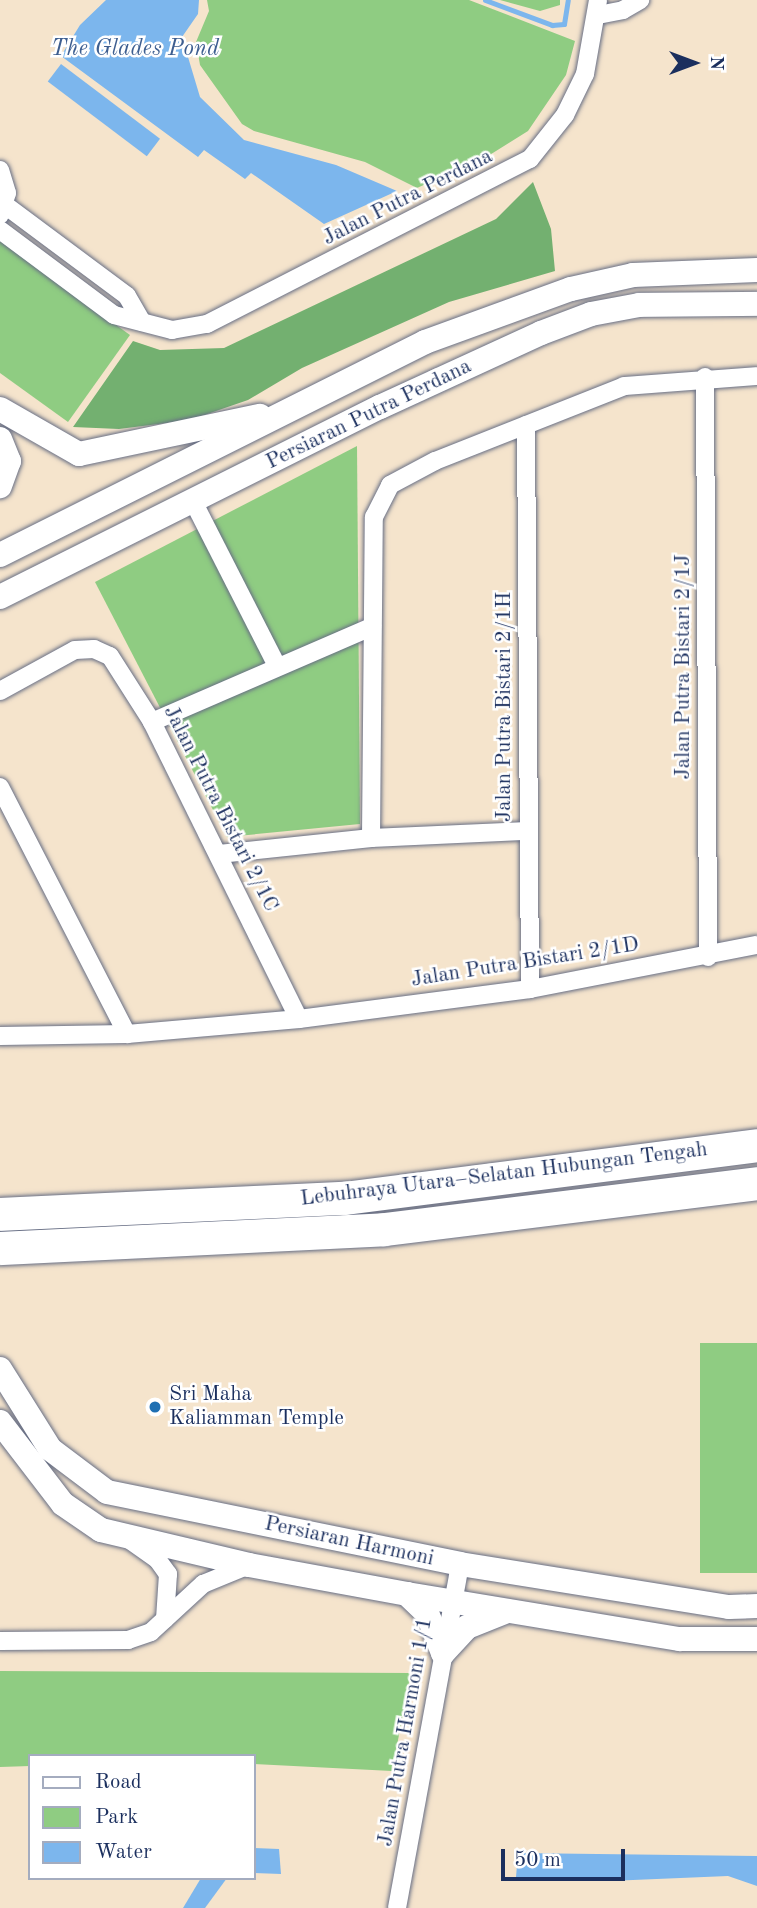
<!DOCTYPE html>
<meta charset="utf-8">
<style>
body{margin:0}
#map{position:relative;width:757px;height:1908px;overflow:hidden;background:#f5e4cc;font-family:"Old Standard TT",serif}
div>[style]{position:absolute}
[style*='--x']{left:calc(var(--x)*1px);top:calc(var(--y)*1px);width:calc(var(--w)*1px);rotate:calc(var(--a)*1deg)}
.green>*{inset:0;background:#8fcc82;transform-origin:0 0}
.forest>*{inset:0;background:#73b070}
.water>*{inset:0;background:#7cb6ed;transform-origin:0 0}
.stream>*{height:5px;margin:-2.5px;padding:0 2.5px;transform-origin:2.5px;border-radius:2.5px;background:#7cb6ed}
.roads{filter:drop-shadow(0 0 2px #676e84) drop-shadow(0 0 2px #676e84)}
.street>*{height:18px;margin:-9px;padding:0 9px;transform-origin:9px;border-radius:9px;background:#fff}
.secondary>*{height:24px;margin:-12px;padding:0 12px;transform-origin:12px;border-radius:12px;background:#fff}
.highway>*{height:33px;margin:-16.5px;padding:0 16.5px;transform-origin:16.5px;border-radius:16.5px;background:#fff}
.dots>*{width:19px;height:19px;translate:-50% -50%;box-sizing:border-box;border:4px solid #fff;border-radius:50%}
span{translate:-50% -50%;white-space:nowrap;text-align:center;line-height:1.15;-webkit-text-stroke:5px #fff;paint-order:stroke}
.street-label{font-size:21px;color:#1b2f5e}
.poi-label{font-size:21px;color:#1b2f5e}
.left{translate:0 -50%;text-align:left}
.water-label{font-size:23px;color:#3d5e90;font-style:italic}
.legend{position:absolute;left:28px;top:1754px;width:228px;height:126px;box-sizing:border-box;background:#fff;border:2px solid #a4acbf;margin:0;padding:9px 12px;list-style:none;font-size:21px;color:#1b2f5e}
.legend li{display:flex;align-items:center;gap:14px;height:35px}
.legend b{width:35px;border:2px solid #a4acbf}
.north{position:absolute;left:659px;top:28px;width:70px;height:70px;-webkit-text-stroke:5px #fff;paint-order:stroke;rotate:90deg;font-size:19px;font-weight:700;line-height:28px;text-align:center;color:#1b2f5e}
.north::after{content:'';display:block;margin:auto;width:24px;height:32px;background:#1b2f5e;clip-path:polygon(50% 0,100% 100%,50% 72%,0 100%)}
.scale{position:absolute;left:501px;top:1849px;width:124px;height:32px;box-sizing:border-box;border:4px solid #1b2f5e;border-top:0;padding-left:9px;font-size:21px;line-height:24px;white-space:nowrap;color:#1b2f5e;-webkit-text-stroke:5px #fff;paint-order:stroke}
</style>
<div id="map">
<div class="green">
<i style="clip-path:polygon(207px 0,469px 0,575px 41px,566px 75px,528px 131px,488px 156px,417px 188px,365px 162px,254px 131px,242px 124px,200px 65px,196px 42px,209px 11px)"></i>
<i style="clip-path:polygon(500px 0,560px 0,560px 5px,540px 11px)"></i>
<i style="clip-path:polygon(0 241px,130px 335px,68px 422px,0 373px)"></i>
<i style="clip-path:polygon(357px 446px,360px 824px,227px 837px,95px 582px)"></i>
<i style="left:757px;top:1343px;width:230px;height:57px;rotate:90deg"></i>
<i style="clip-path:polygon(0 1671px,411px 1673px,392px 1771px,254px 1764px,254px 1756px,30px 1756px,30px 1766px,0 1767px)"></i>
</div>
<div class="forest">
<i style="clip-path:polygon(533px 182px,551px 229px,555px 271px,449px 302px,302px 368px,248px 400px,190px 420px,119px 429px,73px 427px,133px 341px,160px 350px,224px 348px,496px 219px)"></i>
</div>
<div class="water">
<i style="clip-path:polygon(106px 0,199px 0,198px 14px,182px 37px,200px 97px,244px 140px,336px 165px,397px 191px,324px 224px,251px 173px,245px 179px,204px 150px,198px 157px,61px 56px,80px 25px)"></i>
<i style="left:61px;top:64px;width:124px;height:22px;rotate:37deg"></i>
<i style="clip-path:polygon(254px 1848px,279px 1849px,281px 1874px,254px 1873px)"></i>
<i style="clip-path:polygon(518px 1853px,757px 1856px,757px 1886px,728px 1876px,609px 1881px,516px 1877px)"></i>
<i style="clip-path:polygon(201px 1878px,227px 1878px,205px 1908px,183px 1908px)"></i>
</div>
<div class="stream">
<i style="--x:485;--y:0;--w:72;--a:20.5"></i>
<i style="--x:552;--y:25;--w:12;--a:-5"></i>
<i style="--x:564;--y:24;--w:24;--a:-81"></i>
</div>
<div class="roads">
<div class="street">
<i style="--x:598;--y:15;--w:25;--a:-11"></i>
<i style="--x:623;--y:10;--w:20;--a:-30"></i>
<i style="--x:0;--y:170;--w:24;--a:73"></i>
<i style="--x:7;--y:193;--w:23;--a:108"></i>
<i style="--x:5;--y:205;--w:152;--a:36.7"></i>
<i style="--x:127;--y:296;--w:30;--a:60"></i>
<i style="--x:0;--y:230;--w:142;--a:36.7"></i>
<i style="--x:114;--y:315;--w:60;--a:14.5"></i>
<i style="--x:172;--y:330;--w:36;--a:-10"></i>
<i style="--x:207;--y:324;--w:363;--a:-27.1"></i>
<i style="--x:530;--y:159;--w:56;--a:-51.5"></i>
<i style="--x:565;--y:115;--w:46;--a:-64"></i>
<i style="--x:585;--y:74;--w:75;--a:-80"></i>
<i style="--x:705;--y:377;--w:580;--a:89.7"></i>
<i style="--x:526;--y:425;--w:564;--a:89.59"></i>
<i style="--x:193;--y:501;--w:185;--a:63"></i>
<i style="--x:0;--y:691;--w:85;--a:-28.7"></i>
<i style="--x:75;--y:650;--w:19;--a:-3"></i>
<i style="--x:94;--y:649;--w:17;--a:24"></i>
<i style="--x:110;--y:656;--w:78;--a:57.5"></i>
<i style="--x:152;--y:722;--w:331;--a:63.7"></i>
<i style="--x:152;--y:722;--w:240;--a:-23.4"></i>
<i style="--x:0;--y:787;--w:278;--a:62.8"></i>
<i style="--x:371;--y:838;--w:321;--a:-89.5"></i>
<i style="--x:374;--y:517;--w:36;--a:-63"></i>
<i style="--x:390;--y:485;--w:51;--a:-28.1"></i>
<i style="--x:435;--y:461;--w:203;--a:-21.6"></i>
<i style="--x:624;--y:386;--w:133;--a:-4.3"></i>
<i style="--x:219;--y:854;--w:153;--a:-6"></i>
<i style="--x:371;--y:838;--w:157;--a:-2.6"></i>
<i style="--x:0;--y:1036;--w:127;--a:-0.9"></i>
<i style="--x:127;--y:1034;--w:173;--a:-5"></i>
<i style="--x:299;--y:1019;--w:233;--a:-7.4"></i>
<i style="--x:530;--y:989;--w:231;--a:-11"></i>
<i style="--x:131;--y:1541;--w:32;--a:35"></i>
<i style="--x:157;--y:1559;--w:19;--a:54"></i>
<i style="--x:168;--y:1574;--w:45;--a:93.8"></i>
<i style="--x:0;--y:1641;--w:128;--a:-0.4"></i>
<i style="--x:128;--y:1640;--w:24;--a:-19"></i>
<i style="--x:151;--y:1632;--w:71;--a:-42.7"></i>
<i style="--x:203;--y:1584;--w:50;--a:-22.4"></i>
<i style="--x:397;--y:1908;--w:350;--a:-79.6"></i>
</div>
<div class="secondary">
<i style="--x:0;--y:409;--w:91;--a:29.7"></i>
<i style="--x:79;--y:454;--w:185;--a:-11.9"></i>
<i style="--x:0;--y:439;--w:24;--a:68"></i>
<i style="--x:9;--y:461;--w:27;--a:110"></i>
<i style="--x:0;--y:555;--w:475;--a:-26.6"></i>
<i style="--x:425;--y:342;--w:155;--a:-20"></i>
<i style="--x:571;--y:289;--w:64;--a:-12.7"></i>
<i style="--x:633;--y:275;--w:124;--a:-2.3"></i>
<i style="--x:0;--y:597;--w:425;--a:-26.6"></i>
<i style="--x:380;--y:407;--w:177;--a:-24.7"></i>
<i style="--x:541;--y:333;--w:53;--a:-20.8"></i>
<i style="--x:591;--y:314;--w:49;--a:-10.6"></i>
<i style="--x:639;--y:305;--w:118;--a:-0.5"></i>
<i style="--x:0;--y:1369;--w:94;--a:58"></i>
<i style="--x:50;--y:1449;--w:71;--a:37"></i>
<i style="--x:107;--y:1492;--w:360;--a:11.5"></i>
<i style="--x:460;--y:1564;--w:272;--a:9.1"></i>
<i style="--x:729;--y:1607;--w:28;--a:-2"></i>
<i style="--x:0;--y:1422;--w:103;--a:52.5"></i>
<i style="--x:63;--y:1504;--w:46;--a:34.4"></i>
<i style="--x:101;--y:1530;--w:152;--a:13.3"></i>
<i style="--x:249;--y:1565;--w:161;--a:10.4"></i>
<i style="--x:407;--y:1594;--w:277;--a:9.4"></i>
<i style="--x:680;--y:1639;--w:77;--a:0"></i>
<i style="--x:407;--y:1594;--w:28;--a:44"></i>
<i style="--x:427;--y:1613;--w:43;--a:68.2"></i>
<i style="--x:443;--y:1653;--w:35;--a:-47"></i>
<i style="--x:467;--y:1627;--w:43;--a:-21.8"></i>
</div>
<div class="highway">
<i style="--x:0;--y:1214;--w:344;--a:-2.7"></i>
<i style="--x:344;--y:1198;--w:416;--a:-7.3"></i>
<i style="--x:0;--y:1248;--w:384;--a:-2.8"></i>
<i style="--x:384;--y:1229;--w:376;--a:-7"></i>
</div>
</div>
<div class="dots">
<i style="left:155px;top:1407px;background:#1f6fb2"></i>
</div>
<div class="street-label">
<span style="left:408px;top:198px;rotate:-27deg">Jalan Putra Perdana</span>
<span style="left:369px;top:415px;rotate:-26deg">Persiaran Putra Perdana</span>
<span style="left:684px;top:667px;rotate:-90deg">Jalan Putra Bistari 2/1J</span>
<span style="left:505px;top:707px;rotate:-90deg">Jalan Putra Bistari 2/1H</span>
<span style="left:220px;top:809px;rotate:63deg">Jalan Putra Bistari 2/1C</span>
<span style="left:525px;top:963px;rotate:-9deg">Jalan Putra Bistari 2/1D</span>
<span style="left:504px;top:1175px;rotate:-7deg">Lebuhraya Utara–Selatan Hubungan Tengah</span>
<span style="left:349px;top:1542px;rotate:12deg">Persiaran Harmoni</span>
<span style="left:406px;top:1732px;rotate:-80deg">Jalan Putra Harmoni 1/1</span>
</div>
<div class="poi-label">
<span class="left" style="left:169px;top:1407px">Sri Maha<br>Kaliamman Temple</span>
</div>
<div class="water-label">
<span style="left:135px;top:49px">The Glades Pond</span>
</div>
<ul class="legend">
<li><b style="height:9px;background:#fff"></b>Road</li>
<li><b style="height:19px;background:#8fcc82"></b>Park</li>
<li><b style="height:19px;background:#7cb6ed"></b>Water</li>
</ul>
<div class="north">N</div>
<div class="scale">50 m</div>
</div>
